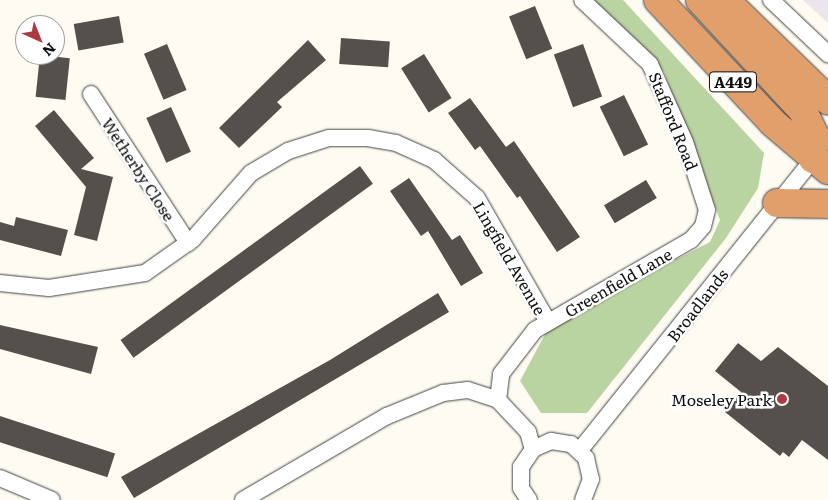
<!DOCTYPE html>
<style>
body{margin:0}
#map{position:relative;width:828px;height:500px;overflow:hidden;background:#fdfbf2;font-family:Literata,serif}
div>[style]{position:absolute}
[style*='--x']{left:calc(var(--x)*1px);top:calc(var(--y)*1px);width:calc(var(--w)*1px);rotate:calc(var(--a)*1deg)}
.industrial>*{inset:0;background:#ebe5ec}
.forest>*{inset:0;background:#b9d3a1}
.building>*{inset:0;background:#56504d;transform-origin:0 0}
.roads{filter:drop-shadow(0 0 1px #424242) drop-shadow(0 0 1px #424242)}
.street>*{height:16px;margin:-8px;padding:0 8px;transform-origin:8px;border-radius:8px;background:#fff}
.highway>*{height:28px;margin:-14px;padding:0 14px;transform-origin:14px;border-radius:14px;background:#e19f6c}
.dots>*{width:14px;height:14px;translate:-50% -50%;box-sizing:border-box;border:2px solid #fff;border-radius:50%}
span{translate:-50% -50%;white-space:nowrap;text-align:center;line-height:1.15;-webkit-text-stroke:5px #fff;paint-order:stroke}
.shield-label span{padding:1px 4px;background:#fff;border:1px solid;border-radius:4px;-webkit-text-stroke-width:0}
.shield-label{font-size:15px;color:#0f0f0f;font-weight:700}
.street-label{font-size:16px;color:#0f0f0f}
.poi-label{font-size:16px;color:#0f0f0f}
.right{translate:-100% -50%;text-align:right}
.north{position:absolute;left:15px;top:15px;width:50px;height:50px;box-sizing:border-box;background:#fff;border:1px solid #9f9f9f;border-radius:50%;rotate:136deg;font-size:14px;font-weight:700;line-height:20px;text-align:center;color:#0f0f0f}
.north::after{content:'';display:block;margin:auto;width:18px;height:22px;background:#ad3941;clip-path:polygon(50% 0,100% 100%,50% 72%,0 100%)}
</style>
<div id="map">
<div class="industrial">
<i style="clip-path:polygon(803px 0,828px 0,828px 23px)"></i>
</div>
<div class="forest">
<i style="clip-path:polygon(587px 0,623px 0,764px 153px,758px 188px,726px 238px,587px 413px,541px 413px,520px 381px,550px 325px,710px 242px,720px 220px,664px 72px)"></i>
</div>
<div class="building">
<i style="left:535px;top:6px;width:46px;height:28px;rotate:68deg"></i>
<i style="left:119px;top:16px;width:27px;height:46px;rotate:80deg"></i>
<i style="left:341px;top:38px;width:49px;height:26px;rotate:4deg"></i>
<i style="clip-path:polygon(308px 40px,326px 60px,277px 102px,282px 107px,239px 148px,219px 128px)"></i>
<i style="left:167px;top:44px;width:50px;height:25px;rotate:67deg"></i>
<i style="left:583px;top:44px;width:56px;height:31px;rotate:70deg"></i>
<i style="left:424px;top:54px;width:52px;height:27px;rotate:58deg"></i>
<i style="left:40px;top:55px;width:30px;height:42px;rotate:6deg"></i>
<i style="left:624px;top:95px;width:55px;height:27px;rotate:64deg"></i>
<i style="clip-path:polygon(470px 98px,506px 147px,514px 141px,580px 237px,557px 252px,520px 196px,517px 198px,480px 146px,475px 150px,448px 113px)"></i>
<i style="left:171px;top:107px;width:49px;height:27px;rotate:66deg"></i>
<i style="clip-path:polygon(54px 110px,94px 158px,81px 169px,113px 177px,97px 241px,74px 235px,86px 187px,35px 126px)"></i>
<i style="left:360px;top:166px;width:22px;height:296px;rotate:54deg"></i>
<i style="clip-path:polygon(409px 178px,452px 240px,460px 235px,483px 273px,461px 286px,428px 231px,421px 236px,390px 191px)"></i>
<i style="left:646px;top:180px;width:21px;height:49px;rotate:59deg"></i>
<i style="clip-path:polygon(16px 217px,68px 230px,61px 256px,0 240px,0 222px,14px 226px)"></i>
<i style="clip-path:polygon(438px 293px,449px 312px,134px 498px,121px 477px,330px 360px)"></i>
<i style="clip-path:polygon(0 325px,98px 347px,91px 374px,0 349px)"></i>
<i style="clip-path:polygon(738px 343px,761px 361px,778px 347px,828px 386px,828px 460px,802px 440px,789px 457px,783px 452px,780px 456px,725px 412px,741px 392px,715px 371px)"></i>
<i style="left:0;top:416px;width:121px;height:25px;rotate:18deg"></i>
</div>
<div class="roads">
<div class="street">
<i style="--x:771;--y:0;--w:79;--a:43.5"></i>
<i style="--x:91;--y:94;--w:178;--a:56.9"></i>
<i style="--x:0;--y:283;--w:49;--a:5.8"></i>
<i style="--x:49;--y:288;--w:97;--a:-8.9"></i>
<i style="--x:145;--y:273;--w:59;--a:-35.3"></i>
<i style="--x:193;--y:239;--w:88;--a:-48.7"></i>
<i style="--x:251;--y:173;--w:43;--a:-30.7"></i>
<i style="--x:288;--y:151;--w:43;--a:-17.6"></i>
<i style="--x:329;--y:138;--w:39;--a:0"></i>
<i style="--x:368;--y:138;--w:28;--a:10"></i>
<i style="--x:396;--y:143;--w:42;--a:24.1"></i>
<i style="--x:434;--y:160;--w:57;--a:41.5"></i>
<i style="--x:477;--y:198;--w:143;--a:60.2"></i>
<i style="--x:498;--y:400;--w:26;--a:-83"></i>
<i style="--x:501;--y:374;--w:56;--a:-52.3"></i>
<i style="--x:535;--y:330;--w:180;--a:-30"></i>
<i style="--x:691;--y:240;--w:18;--a:-49"></i>
<i style="--x:703;--y:226;--w:16;--a:-76"></i>
<i style="--x:707;--y:210;--w:71;--a:-107.9"></i>
<i style="--x:685;--y:142;--w:85;--a:-114.2"></i>
<i style="--x:650;--y:64;--w:93;--a:-136.7"></i>
<i style="--x:580;--y:450;--w:373;--a:-51.3"></i>
<i style="--x:0;--y:478;--w:56;--a:22.9"></i>
<i style="--x:243;--y:500;--w:167;--a:-30.3"></i>
<i style="--x:387;--y:416;--w:61;--a:-22.3"></i>
<i style="--x:443;--y:393;--w:25;--a:-7"></i>
<i style="--x:468;--y:390;--w:32;--a:18"></i>
<i style="--x:498;--y:400;--w:44;--a:46.8"></i>
<i style="--x:528;--y:432;--w:18;--a:74"></i>
<i style="--x:529;--y:500;--w:14;--a:-124"></i>
<i style="--x:521;--y:488;--w:21;--a:-90"></i>
<i style="--x:521;--y:467;--w:22;--a:-56"></i>
<i style="--x:533;--y:449;--w:20;--a:-24"></i>
<i style="--x:551;--y:441;--w:20;--a:9"></i>
<i style="--x:571;--y:444;--w:21;--a:43"></i>
<i style="--x:586;--y:458;--w:22;--a:77"></i>
<i style="--x:591;--y:479;--w:22;--a:111"></i>
</div>
<div class="highway">
<i style="--x:658;--y:0;--w:167;--a:46.9"></i>
<i style="--x:772;--y:122;--w:74;--a:40.6"></i>
<i style="--x:700;--y:0;--w:151;--a:47.1"></i>
<i style="--x:803;--y:111;--w:28;--a:64"></i>
<i style="--x:815;--y:136;--w:23;--a:95"></i>
<i style="--x:725;--y:0;--w:144;--a:44.2"></i>
<i style="--x:777;--y:203;--w:51;--a:1.1"></i>
</div>
</div>
<div class="dots">
<i style="left:782px;top:399px;background:#ad3941"></i>
</div>
<div class="shield-label">
<span style="left:733px;top:82px">A449</span>
</div>
<div class="street-label">
<span style="left:674px;top:121px;rotate:68deg">Stafford Road</span>
<span style="left:139px;top:169px;rotate:57deg">Wetherby Close</span>
<span style="left:510px;top:258px;rotate:60deg">Lingfield Avenue</span>
<span style="left:618px;top:282px;rotate:-30deg">Greenfield Lane</span>
<span style="left:697px;top:305px;rotate:-52deg">Broadlands</span>
</div>
<div class="poi-label">
<span class="right" style="left:772px;top:399px">Moseley Park</span>
</div>
<div class="north">N</div>
</div>
